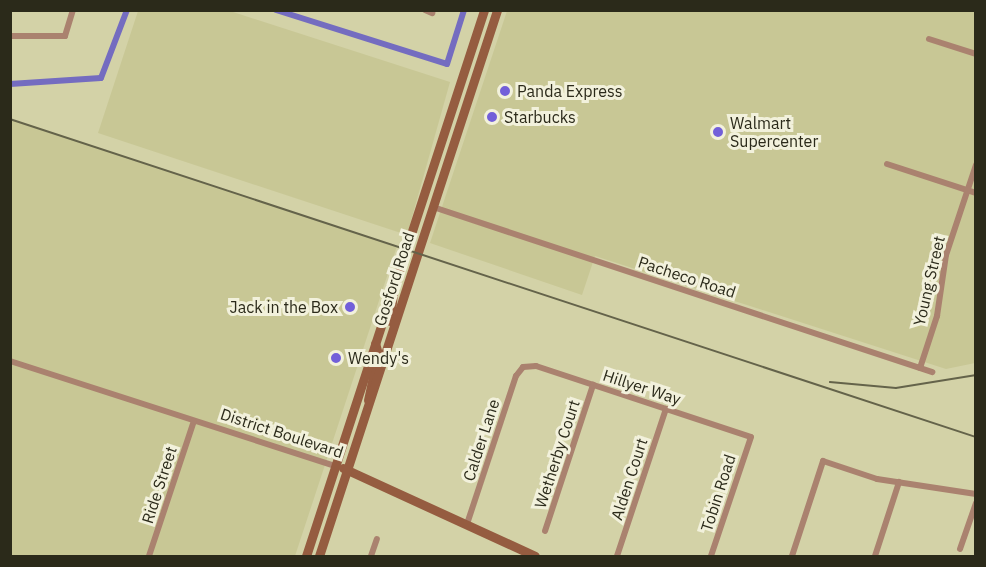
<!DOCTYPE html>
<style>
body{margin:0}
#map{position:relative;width:986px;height:567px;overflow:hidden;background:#d3d2a7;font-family:"IBM Plex Sans",sans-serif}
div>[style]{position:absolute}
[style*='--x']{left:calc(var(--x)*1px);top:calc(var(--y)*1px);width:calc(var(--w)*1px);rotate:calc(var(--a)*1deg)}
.built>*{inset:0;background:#c8c795}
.canal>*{height:6px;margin:-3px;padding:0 3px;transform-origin:3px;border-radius:3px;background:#746cc0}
.street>*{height:6px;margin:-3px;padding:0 3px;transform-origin:3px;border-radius:3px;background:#aa826f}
.secondary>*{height:9px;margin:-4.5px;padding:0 4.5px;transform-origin:4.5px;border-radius:4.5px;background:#955c40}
.rail>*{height:1.5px;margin:-0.75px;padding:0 0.75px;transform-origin:0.75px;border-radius:0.75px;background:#64634a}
.dots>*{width:16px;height:16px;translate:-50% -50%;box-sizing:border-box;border:3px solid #f2f1dc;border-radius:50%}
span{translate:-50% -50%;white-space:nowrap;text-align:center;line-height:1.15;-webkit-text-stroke:6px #f2f1dc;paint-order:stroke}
.poi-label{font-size:16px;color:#2b2a1a}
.left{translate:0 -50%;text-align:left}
.right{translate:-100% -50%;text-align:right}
.street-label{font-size:16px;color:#2b2a1a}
.frame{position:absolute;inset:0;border:12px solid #2b2a1a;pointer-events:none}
</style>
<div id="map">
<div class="built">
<i style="clip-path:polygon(138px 11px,230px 11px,450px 82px,407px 235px,98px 133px)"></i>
<i style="clip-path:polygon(507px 11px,975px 11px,975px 363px,946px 369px,595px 256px,582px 295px,430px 243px)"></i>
<i style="clip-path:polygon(11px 119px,397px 246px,295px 556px,11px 556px)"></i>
</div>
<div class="canal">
<i style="--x:276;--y:10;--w:179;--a:17.5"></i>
<i style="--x:447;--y:64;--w:57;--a:-72.5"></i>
<i style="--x:10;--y:84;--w:91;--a:-3.8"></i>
<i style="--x:101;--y:78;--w:73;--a:-69.1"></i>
</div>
<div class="street">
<i style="--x:425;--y:10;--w:8;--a:23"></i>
<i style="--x:10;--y:36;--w:55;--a:0"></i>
<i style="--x:65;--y:36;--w:27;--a:-73"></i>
<i style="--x:929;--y:39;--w:49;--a:17.7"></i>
<i style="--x:887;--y:164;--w:94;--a:18"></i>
<i style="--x:433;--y:207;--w:526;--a:18.3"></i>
<i style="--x:10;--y:361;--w:342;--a:17.9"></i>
<i style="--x:920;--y:368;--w:55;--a:-71.9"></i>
<i style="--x:937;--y:316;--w:62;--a:-81.6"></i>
<i style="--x:946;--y:255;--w:95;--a:-71.6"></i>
<i style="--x:467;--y:524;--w:156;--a:-71.7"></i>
<i style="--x:516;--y:376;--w:11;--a:-52"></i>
<i style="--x:523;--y:367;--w:13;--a:-4"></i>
<i style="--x:536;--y:366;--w:226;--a:18.3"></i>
<i style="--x:751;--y:437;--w:126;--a:108.6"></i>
<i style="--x:545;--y:531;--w:154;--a:-71.8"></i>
<i style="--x:960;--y:549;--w:49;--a:-70.8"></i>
<i style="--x:149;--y:556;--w:142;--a:-71.6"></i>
<i style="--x:371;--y:556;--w:18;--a:-71"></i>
<i style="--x:617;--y:556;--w:155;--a:-71.6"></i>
<i style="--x:792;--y:556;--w:100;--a:-71.9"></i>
<i style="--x:823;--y:461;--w:57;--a:18.4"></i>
<i style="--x:877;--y:479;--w:100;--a:8.6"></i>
<i style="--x:875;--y:556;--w:78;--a:-72"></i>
</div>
<div class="secondary">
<i style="--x:390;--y:321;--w:30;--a:-84"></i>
<i style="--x:368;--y:400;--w:47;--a:-77.7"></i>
<i style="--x:378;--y:354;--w:11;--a:-105"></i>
<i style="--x:343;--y:468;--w:211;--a:24.6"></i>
<i style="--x:306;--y:556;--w:574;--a:-71.94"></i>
<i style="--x:319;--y:556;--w:574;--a:-71.94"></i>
</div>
<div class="rail">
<i style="--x:10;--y:119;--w:1017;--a:18.22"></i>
<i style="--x:830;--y:382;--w:66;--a:5.2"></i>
<i style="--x:896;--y:388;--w:81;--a:-9.2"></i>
</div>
<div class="dots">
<i style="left:505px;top:91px;background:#725fd9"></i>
<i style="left:492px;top:117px;background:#725fd9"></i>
<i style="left:718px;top:132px;background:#725fd9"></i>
<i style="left:350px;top:307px;background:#725fd9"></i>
<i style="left:336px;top:358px;background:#725fd9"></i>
</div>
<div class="poi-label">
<span class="left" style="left:517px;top:91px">Panda Express</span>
<span class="left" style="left:504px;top:117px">Starbucks</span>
<span class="left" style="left:730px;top:132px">Walmart<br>Supercenter</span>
<span class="right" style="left:338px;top:307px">Jack in the Box</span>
<span class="left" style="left:348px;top:358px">Wendy's</span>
</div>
<div class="street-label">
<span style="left:687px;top:277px;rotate:18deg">Pacheco Road</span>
<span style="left:394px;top:279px;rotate:-72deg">Gosford Road</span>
<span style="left:929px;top:281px;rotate:-77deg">Young Street</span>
<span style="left:642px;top:387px;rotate:18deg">Hillyer Way</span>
<span style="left:282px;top:433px;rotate:18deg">District Boulevard</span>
<span style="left:481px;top:440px;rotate:-72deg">Calder Lane</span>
<span style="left:557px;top:454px;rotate:-72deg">Wetherby Court</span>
<span style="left:629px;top:479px;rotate:-72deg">Alden Court</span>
<span style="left:159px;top:485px;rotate:-72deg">Ride Street</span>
<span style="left:718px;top:493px;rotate:-72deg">Tobin Road</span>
</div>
<div class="frame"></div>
</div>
